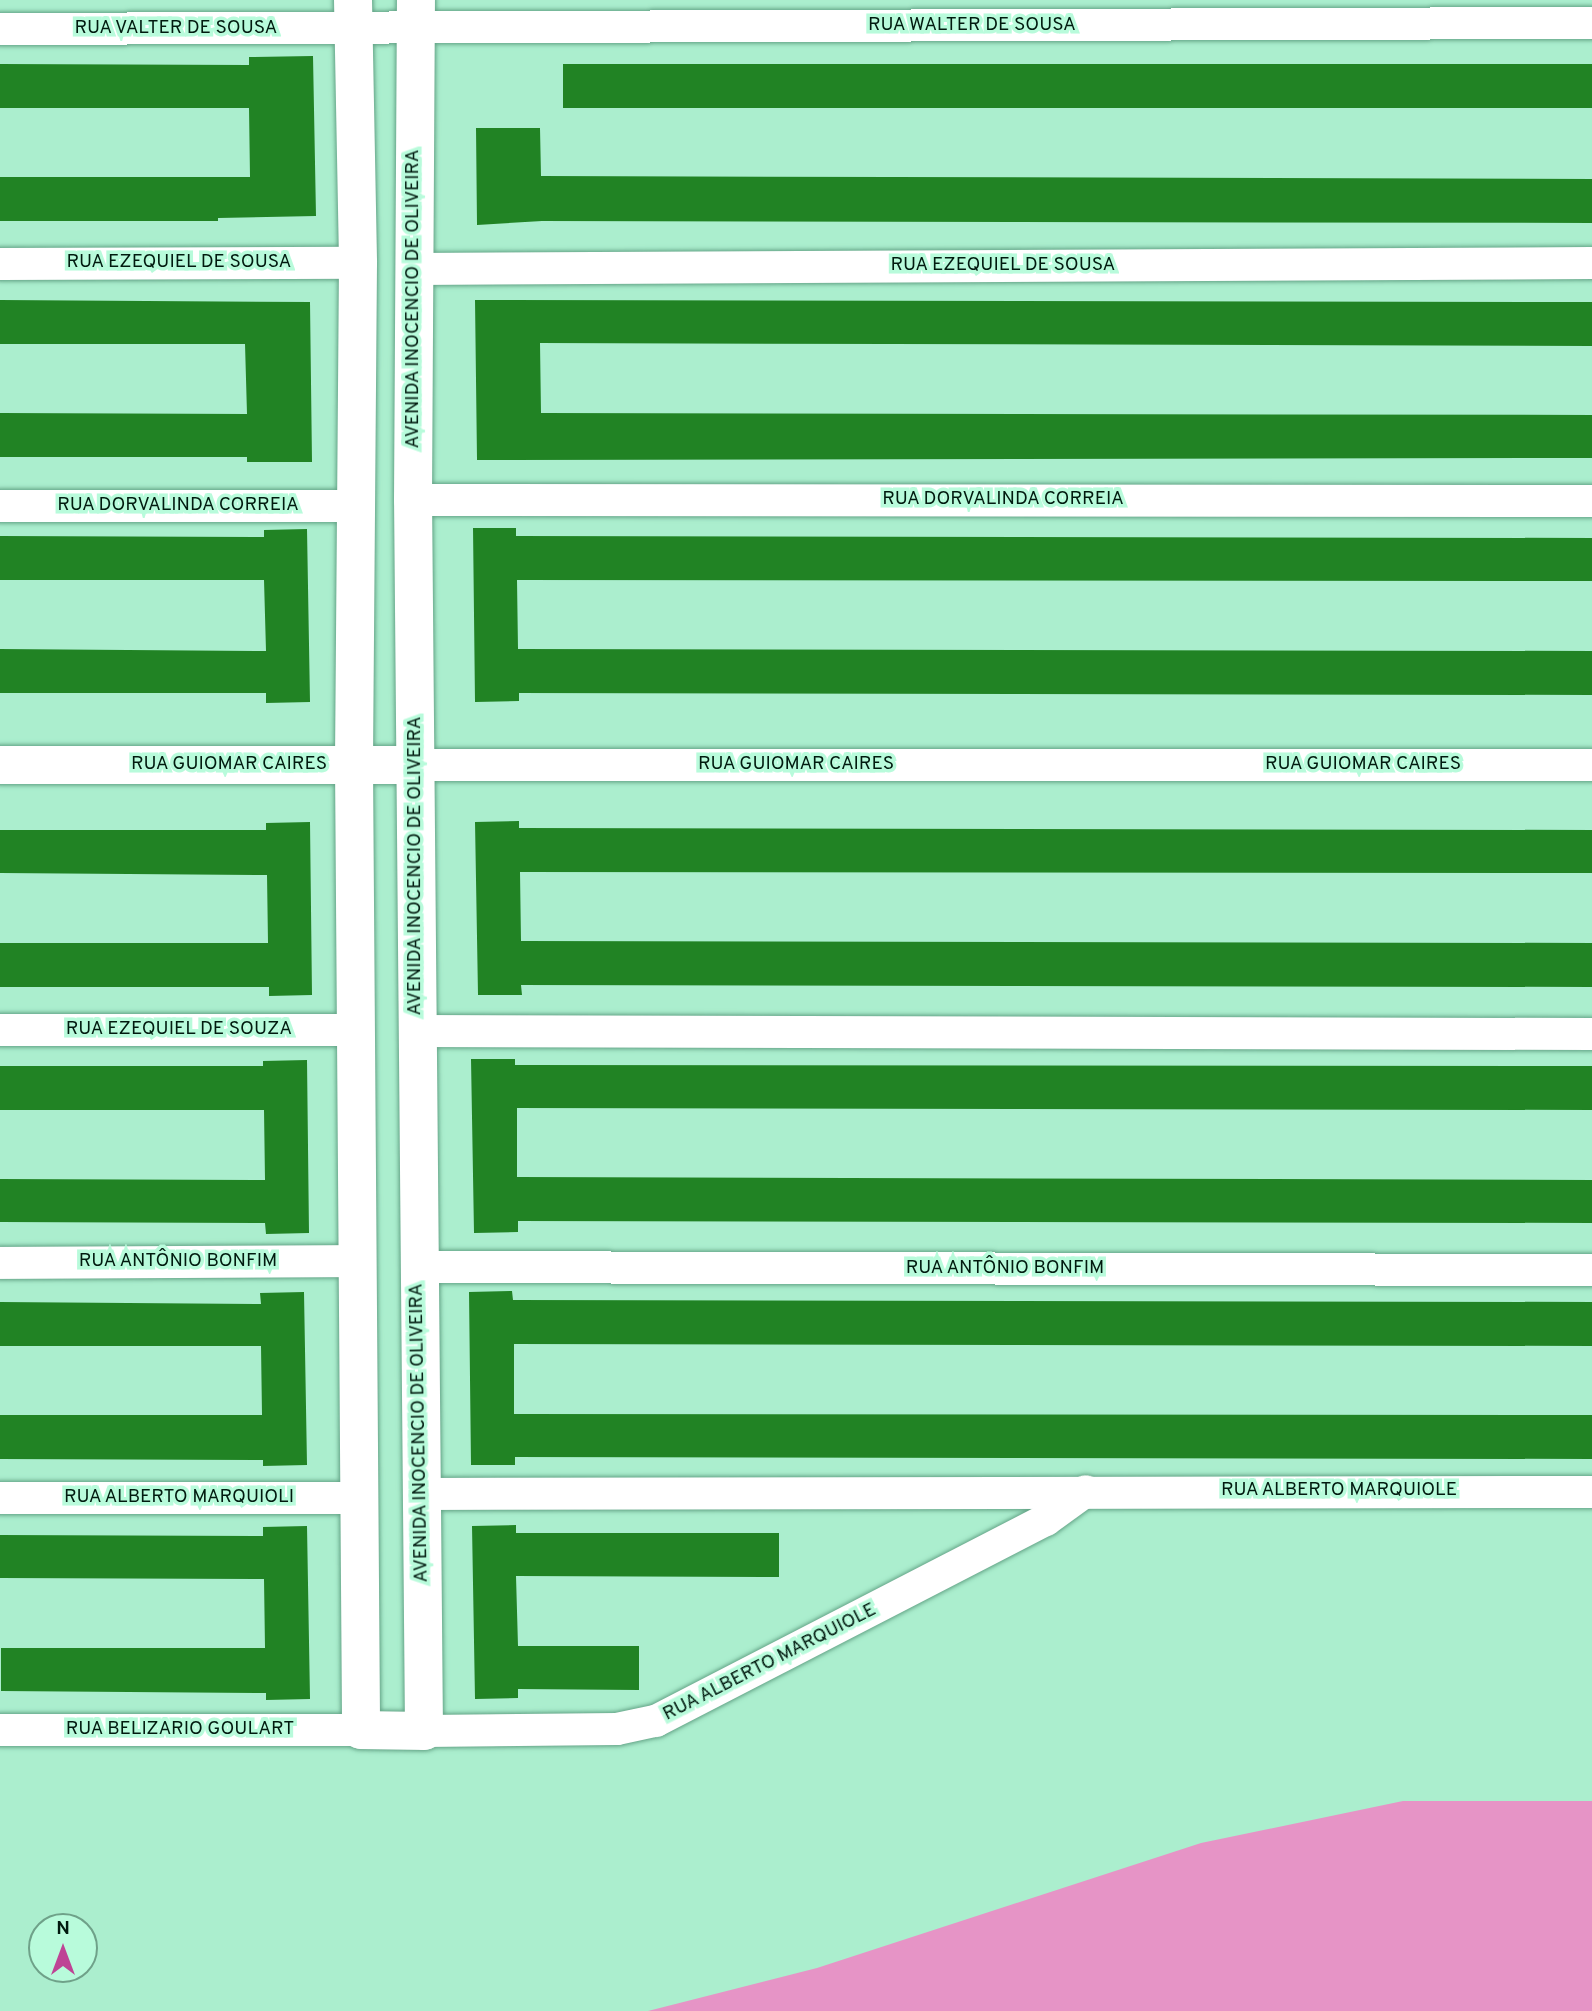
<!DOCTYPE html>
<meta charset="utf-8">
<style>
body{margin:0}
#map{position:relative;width:1592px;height:2011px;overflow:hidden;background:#abeece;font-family:Overpass,sans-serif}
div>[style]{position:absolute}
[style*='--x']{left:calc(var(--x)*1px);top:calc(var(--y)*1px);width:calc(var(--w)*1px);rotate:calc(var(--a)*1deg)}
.green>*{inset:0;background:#e694c6}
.building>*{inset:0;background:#218324;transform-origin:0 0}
.roads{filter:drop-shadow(0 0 2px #64a487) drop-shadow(0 0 2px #64a487)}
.minor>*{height:32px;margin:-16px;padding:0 16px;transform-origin:16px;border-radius:16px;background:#fff}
.tertiary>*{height:38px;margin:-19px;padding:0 19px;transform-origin:19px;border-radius:19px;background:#fff}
span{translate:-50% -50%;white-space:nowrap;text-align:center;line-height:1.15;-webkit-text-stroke:7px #b8fbdb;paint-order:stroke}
.street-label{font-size:19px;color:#011a0f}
.north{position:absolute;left:28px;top:1913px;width:70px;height:70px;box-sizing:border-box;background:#b8fbdb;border:2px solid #6fa189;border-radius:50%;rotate:0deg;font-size:19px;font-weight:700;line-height:28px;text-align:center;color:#011a0f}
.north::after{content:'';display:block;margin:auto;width:24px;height:32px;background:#be4495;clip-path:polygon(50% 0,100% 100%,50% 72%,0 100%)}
</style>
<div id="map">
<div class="green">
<i style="clip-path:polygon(1403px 1801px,1592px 1801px,1592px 2011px,648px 2011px,817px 1968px,1201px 1843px)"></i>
</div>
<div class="building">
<i style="clip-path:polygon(313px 56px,316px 216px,218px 218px,218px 221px,0 221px,0 177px,250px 177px,249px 108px,0 108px,0 64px,249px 65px,249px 57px)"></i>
<i style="left:563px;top:64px;width:1029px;height:44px"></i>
<i style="clip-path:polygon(476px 128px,540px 128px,541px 176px,1592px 179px,1592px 223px,542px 221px,477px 225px)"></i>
<i style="clip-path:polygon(0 300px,310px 302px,312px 462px,247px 462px,247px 457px,0 457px,0 413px,247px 414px,245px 344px,0 344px)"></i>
<i style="clip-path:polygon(475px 300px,1592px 302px,1592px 346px,540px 343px,541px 413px,1592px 415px,1592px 458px,477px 460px)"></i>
<i style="clip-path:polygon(473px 528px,516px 528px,516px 536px,1592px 538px,1592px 581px,517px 580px,518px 649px,1592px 651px,1592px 695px,519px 693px,519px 701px,475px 702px)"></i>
<i style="clip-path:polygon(307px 529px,310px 702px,266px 703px,266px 693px,0 693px,0 649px,266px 651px,264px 580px,0 580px,0 536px,264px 537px,264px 530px)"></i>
<i style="clip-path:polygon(519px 821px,519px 828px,1592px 830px,1592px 873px,520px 872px,521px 941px,1592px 943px,1592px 987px,521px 985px,522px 995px,478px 995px,475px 822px)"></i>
<i style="clip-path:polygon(310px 822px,312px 995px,269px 996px,269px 987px,0 987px,0 943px,268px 943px,267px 875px,0 873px,0 830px,266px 830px,266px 823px)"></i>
<i style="clip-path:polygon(471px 1059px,515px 1059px,515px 1065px,1592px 1066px,1592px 1110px,517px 1108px,517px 1177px,1592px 1180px,1592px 1223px,518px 1221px,518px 1232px,474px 1233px)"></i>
<i style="clip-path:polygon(307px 1060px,309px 1233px,266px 1234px,265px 1223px,0 1222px,0 1179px,265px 1180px,264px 1110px,0 1110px,0 1066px,263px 1066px,263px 1061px)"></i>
<i style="clip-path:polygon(512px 1291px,513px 1300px,1592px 1302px,1592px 1346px,514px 1344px,514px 1414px,1592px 1415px,1592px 1459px,515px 1457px,515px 1465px,471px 1465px,469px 1292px)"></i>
<i style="clip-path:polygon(304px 1292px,307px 1465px,263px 1466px,263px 1460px,0 1459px,0 1415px,262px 1415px,261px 1346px,0 1346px,0 1302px,261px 1304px,260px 1293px)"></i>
<i style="clip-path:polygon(516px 1525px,516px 1533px,779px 1533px,779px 1577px,516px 1576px,518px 1646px,639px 1646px,639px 1690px,518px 1689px,518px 1698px,475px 1699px,472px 1526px)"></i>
<i style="clip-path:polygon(307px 1526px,310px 1699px,266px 1700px,266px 1693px,1px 1691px,1px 1648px,265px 1648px,264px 1579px,0 1578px,0 1535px,263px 1536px,263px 1527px)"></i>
</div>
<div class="roads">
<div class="minor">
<i style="--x:0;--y:29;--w:1592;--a:-0.22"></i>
<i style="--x:0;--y:264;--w:358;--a:-0.2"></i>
<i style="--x:414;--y:269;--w:1178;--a:-0.29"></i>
<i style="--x:413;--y:500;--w:1179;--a:0.05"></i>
<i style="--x:0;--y:506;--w:355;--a:0"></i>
<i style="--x:415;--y:765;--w:1177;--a:0"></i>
<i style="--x:0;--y:1030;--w:358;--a:0"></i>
<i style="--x:417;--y:1031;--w:1175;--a:0.15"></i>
<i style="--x:0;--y:1263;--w:355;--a:-0.3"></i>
<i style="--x:417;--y:1267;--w:1175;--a:0.15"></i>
<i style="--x:421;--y:1494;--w:1171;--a:-0.1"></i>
<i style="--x:0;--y:1498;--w:359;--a:0"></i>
<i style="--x:0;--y:1730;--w:361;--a:0"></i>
<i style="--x:424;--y:1731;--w:193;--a:-0.6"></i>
<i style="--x:617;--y:1729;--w:40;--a:-12"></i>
<i style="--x:656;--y:1721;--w:439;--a:-27.3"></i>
<i style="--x:1046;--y:1520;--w:49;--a:-35.9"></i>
</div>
<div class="tertiary">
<i style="--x:353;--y:0;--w:263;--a:88.9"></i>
<i style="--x:358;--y:263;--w:502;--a:90.46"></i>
<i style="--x:354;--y:765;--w:965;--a:89.58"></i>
<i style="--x:361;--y:1730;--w:63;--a:0.9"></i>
<i style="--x:424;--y:1731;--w:1231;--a:-90.51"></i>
<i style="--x:413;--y:500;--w:500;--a:-89.66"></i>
<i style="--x:0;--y:765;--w:415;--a:0"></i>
</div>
</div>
<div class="street-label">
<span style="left:972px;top:26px">RUA WALTER DE SOUSA</span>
<span style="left:176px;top:29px">RUA VALTER DE SOUSA</span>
<span style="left:179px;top:263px">RUA EZEQUIEL DE SOUSA</span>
<span style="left:1003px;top:266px">RUA EZEQUIEL DE SOUSA</span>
<span style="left:414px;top:299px;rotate:-90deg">AVENIDA INOCENCIO DE OLIVEIRA</span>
<span style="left:1003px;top:500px">RUA DORVALINDA CORREIA</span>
<span style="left:178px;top:506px">RUA DORVALINDA CORREIA</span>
<span style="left:229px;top:765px">RUA GUIOMAR CAIRES</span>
<span style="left:796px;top:765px">RUA GUIOMAR CAIRES</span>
<span style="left:1363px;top:765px">RUA GUIOMAR CAIRES</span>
<span style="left:416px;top:866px;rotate:-90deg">AVENIDA INOCENCIO DE OLIVEIRA</span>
<span style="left:179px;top:1030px">RUA EZEQUIEL DE SOUZA</span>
<span style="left:178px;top:1262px">RUA ANTÔNIO BONFIM</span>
<span style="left:1005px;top:1269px">RUA ANTÔNIO BONFIM</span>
<span style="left:420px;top:1433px;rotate:-91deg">AVENIDA INOCENCIO DE OLIVEIRA</span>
<span style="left:1339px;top:1491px">RUA ALBERTO MARQUIOLE</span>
<span style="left:179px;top:1498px">RUA ALBERTO MARQUIOLI</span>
<span style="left:770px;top:1663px;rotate:-27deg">RUA ALBERTO MARQUIOLE</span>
<span style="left:180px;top:1730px">RUA BELIZARIO GOULART</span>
</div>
<div class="north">N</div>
</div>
